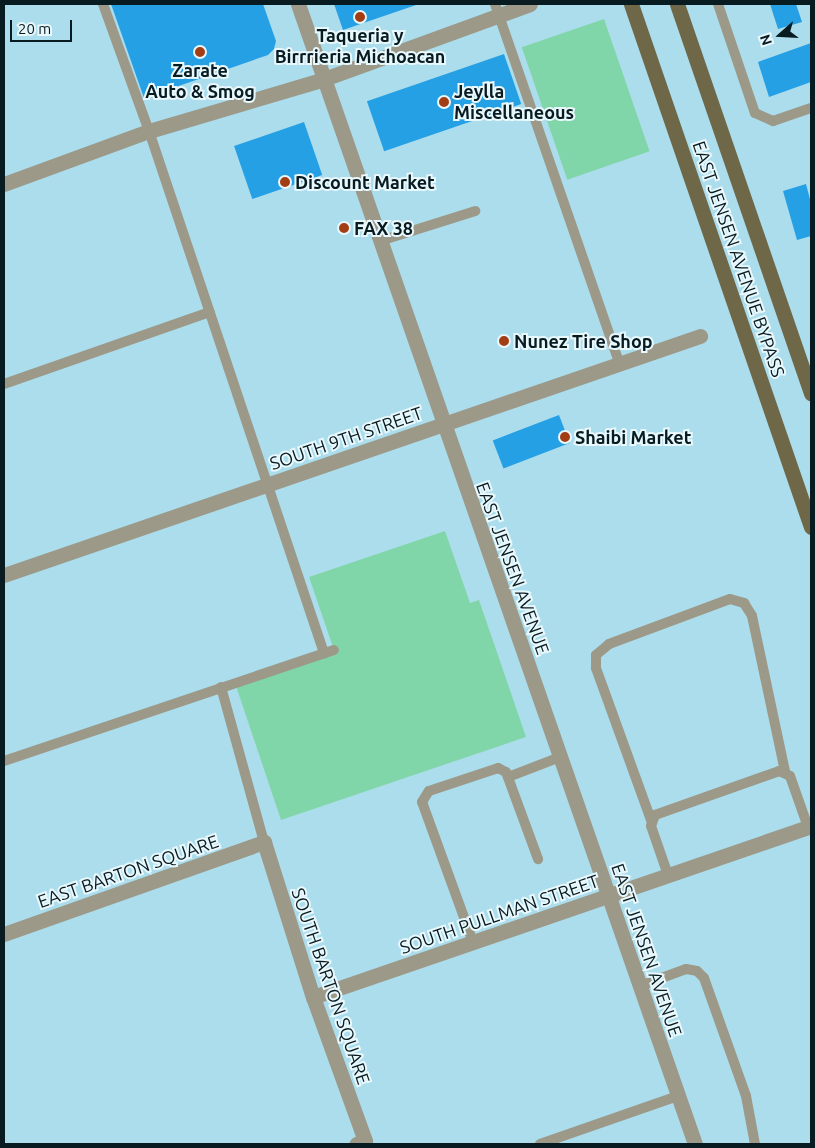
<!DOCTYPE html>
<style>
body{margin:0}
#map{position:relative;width:815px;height:1148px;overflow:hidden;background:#acdded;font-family:Ubuntu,sans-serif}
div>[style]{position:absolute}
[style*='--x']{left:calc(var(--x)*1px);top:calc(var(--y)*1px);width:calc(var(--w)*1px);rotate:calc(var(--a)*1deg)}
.green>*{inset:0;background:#81d6a9;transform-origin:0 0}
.building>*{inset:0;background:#26a0e5;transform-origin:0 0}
.service>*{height:10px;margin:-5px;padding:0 5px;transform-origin:5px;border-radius:5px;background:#9c9988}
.minor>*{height:15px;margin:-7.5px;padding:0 7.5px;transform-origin:7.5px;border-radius:7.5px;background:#9c9988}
.primary>*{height:15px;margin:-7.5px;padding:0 7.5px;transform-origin:7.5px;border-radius:7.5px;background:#6e6849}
.dots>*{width:14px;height:14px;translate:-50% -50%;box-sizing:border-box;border:2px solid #e9f8fc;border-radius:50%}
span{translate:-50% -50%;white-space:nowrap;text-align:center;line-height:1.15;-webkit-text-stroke:4px #e9f8fc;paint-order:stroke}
.poi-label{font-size:18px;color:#071b21;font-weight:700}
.left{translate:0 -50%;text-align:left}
.street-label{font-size:18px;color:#071b21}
.frame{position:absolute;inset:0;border:5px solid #071b21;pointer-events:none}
.north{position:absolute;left:755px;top:10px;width:50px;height:50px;-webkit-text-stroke:4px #e9f8fc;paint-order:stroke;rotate:251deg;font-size:14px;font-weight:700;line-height:20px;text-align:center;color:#071b21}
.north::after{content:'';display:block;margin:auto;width:18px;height:22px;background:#071b21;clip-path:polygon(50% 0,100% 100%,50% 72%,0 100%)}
.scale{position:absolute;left:10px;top:20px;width:62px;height:22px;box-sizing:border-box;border:2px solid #071b21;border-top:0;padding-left:6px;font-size:15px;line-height:18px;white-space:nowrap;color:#071b21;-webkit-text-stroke:4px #e9f8fc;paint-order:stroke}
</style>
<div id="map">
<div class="green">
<i style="left:604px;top:19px;width:140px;height:87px;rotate:71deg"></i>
<i style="clip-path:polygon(445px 531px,470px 603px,479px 600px,526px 737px,281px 820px,235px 683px,334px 650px,309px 577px)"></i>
</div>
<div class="building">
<i style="clip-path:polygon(111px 4px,263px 4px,276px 41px,274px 49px,268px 55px,144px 98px)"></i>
<i style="clip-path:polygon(334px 4px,419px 4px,343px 30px)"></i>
<i style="clip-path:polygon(770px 4px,796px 4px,802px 22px,778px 29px)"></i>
<i style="clip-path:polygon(811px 43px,811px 82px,769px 97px,758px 62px)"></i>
<i style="left:504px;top:54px;width:53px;height:145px;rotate:71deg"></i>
<i style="left:304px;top:122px;width:56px;height:74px;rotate:71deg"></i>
<i style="clip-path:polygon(806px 184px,811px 203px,811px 236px,797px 240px,783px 191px)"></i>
<i style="left:559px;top:415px;width:30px;height:71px;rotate:69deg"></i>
</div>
<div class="service">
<i style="--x:103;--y:4;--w:135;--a:70.1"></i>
<i style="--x:149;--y:131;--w:551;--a:71.47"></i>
<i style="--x:495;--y:4;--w:381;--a:70.9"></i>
<i style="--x:718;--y:4;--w:115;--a:71.3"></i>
<i style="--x:755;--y:113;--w:20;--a:24"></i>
<i style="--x:773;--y:121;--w:40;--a:-18.9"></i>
<i style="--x:380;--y:241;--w:100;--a:-17.5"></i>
<i style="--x:4;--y:384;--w:218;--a:-19.3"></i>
<i style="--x:221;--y:687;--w:161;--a:74.5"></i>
<i style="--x:4;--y:761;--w:348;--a:-18.6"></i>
<i style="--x:508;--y:777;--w:56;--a:-21"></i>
<i style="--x:651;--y:820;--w:162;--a:-109.9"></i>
<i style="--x:596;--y:668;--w:13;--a:-90"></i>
<i style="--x:596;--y:655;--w:17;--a:-40"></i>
<i style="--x:609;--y:644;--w:129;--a:-20.4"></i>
<i style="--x:730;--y:599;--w:15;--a:16"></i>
<i style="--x:744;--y:603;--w:15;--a:58"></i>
<i style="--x:752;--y:616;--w:158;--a:78"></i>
<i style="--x:668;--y:875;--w:52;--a:-109.1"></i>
<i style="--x:651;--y:826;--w:12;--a:-70"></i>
<i style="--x:655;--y:815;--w:132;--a:-19.5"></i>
<i style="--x:779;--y:771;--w:12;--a:24"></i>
<i style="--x:790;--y:776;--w:54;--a:70.6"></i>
<i style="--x:473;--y:942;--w:149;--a:-110"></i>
<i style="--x:422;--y:802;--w:13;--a:-58"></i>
<i style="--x:429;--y:791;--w:73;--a:-18.4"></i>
<i style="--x:498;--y:768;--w:9;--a:27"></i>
<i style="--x:506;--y:772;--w:93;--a:69.8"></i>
<i style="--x:640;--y:986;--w:49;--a:-20.3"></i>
<i style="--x:686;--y:969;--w:11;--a:10"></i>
<i style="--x:697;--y:971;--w:10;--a:45"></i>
<i style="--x:704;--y:978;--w:125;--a:70.4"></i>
<i style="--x:746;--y:1096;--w:49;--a:79.4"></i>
<i style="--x:540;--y:1144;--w:146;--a:-19.2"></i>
</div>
<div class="minor">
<i style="--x:298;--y:4;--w:1207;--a:70.8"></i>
<i style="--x:4;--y:184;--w:154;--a:-20.1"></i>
<i style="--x:149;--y:131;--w:183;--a:-16.5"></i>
<i style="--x:324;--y:79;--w:219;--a:-20"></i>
<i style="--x:4;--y:575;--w:736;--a:-18.95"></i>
<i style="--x:4;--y:934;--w:276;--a:-19.5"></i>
<i style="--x:264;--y:842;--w:163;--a:72.5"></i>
<i style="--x:313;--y:997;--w:153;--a:70.1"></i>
<i style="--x:365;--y:1141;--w:9;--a:162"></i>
<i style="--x:313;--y:997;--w:527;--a:-18.95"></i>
</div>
<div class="primary">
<i style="--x:631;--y:4;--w:553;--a:71.01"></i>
<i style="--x:677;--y:4;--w:412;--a:71"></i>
</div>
<div class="dots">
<i style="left:360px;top:17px;background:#a33d14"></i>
<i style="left:200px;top:52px;background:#a33d14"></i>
<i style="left:444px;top:102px;background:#a33d14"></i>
<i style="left:285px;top:182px;background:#a33d14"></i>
<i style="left:344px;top:228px;background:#a33d14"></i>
<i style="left:504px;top:341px;background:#a33d14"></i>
<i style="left:565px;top:437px;background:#a33d14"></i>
</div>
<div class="poi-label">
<span style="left:360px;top:46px">Taqueria y<br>Birrrieria Michoacan</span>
<span style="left:200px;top:81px">Zarate<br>Auto &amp; Smog</span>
<span class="left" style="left:454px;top:102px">Jeylla<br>Miscellaneous</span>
<span class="left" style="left:295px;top:182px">Discount Market</span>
<span class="left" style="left:354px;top:228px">FAX 38</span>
<span class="left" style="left:514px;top:341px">Nunez Tire Shop</span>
<span class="left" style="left:575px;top:437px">Shaibi Market</span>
</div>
<div class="street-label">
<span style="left:739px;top:259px;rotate:71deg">EAST JENSEN AVENUE BYPASS</span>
<span style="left:346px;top:438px;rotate:-19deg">SOUTH 9TH STREET</span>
<span style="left:513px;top:568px;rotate:70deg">EAST JENSEN AVENUE</span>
<span style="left:128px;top:871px;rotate:-19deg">EAST BARTON SQUARE</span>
<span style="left:499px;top:914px;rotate:-19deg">SOUTH PULLMAN STREET</span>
<span style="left:647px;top:950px;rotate:71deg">EAST JENSEN AVENUE</span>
<span style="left:331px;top:986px;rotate:71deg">SOUTH BARTON SQUARE</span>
</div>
<div class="frame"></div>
<div class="north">N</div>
<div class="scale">20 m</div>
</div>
